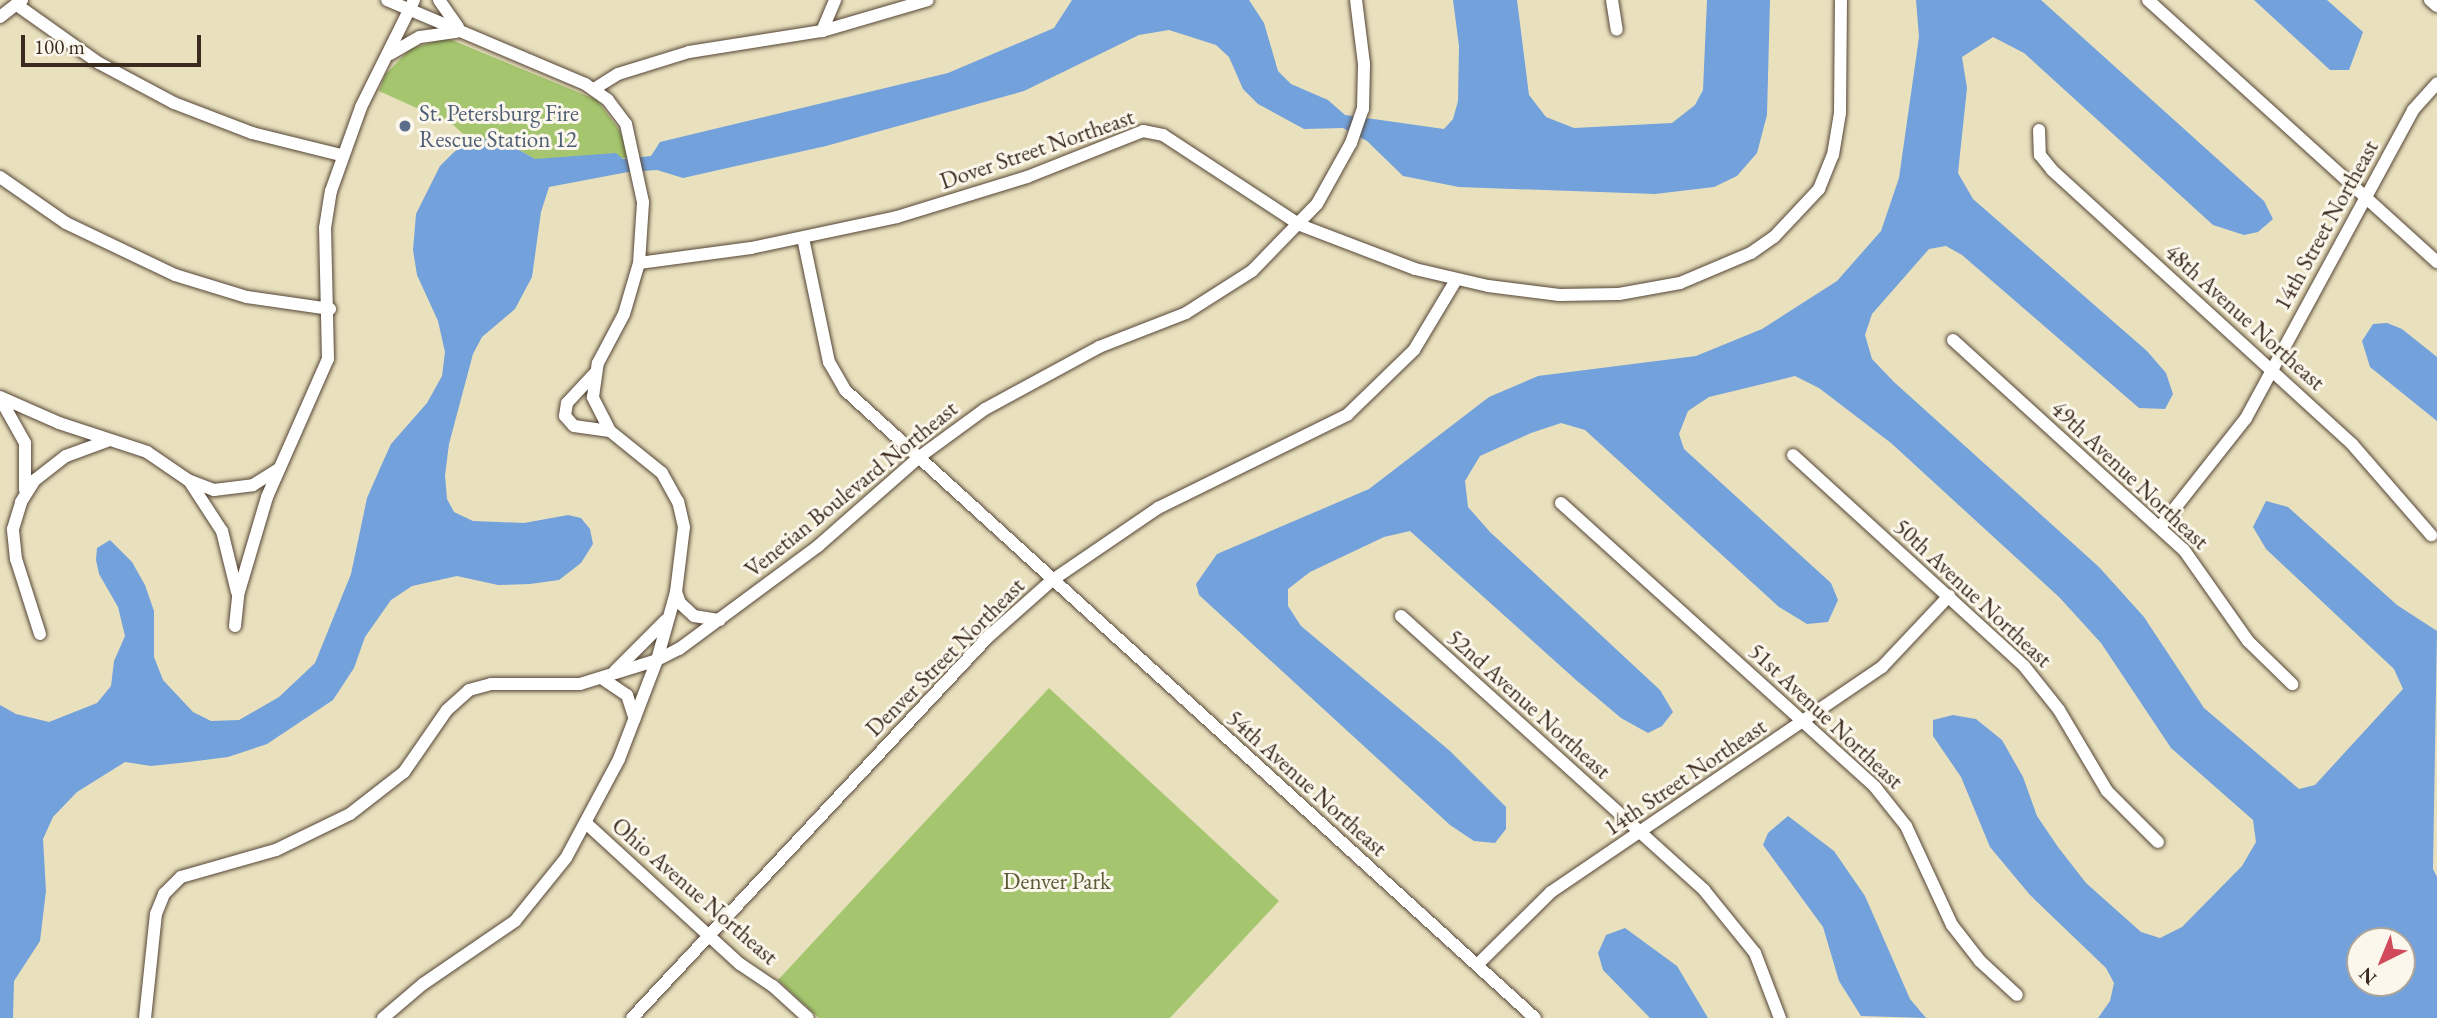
<!DOCTYPE html>
<style>
body{margin:0}
#map{position:relative;width:2437px;height:1018px;overflow:hidden;background:#e9e1be;font-family:"EB Garamond",serif}
div>[style]{position:absolute}
[style*='--x']{left:calc(var(--x)*1px);top:calc(var(--y)*1px);width:calc(var(--w)*1px);rotate:calc(var(--a)*1deg)}
.green>*{inset:0;background:#a5c66f}
.water>*{inset:0;background:#73a1db}
.roads{filter:drop-shadow(0 0 2px #554536) drop-shadow(0 0 2px #554536)}
.minor>*{height:12px;margin:-6px;padding:0 6px;transform-origin:6px;border-radius:6px;background:#fff}
.dots>*{width:19px;height:19px;translate:-50% -50%;box-sizing:border-box;border:4px solid #fbf7ec;border-radius:50%}
span{translate:-50% -50%;white-space:nowrap;text-align:center;line-height:1.15;-webkit-text-stroke:6px #fbf7ec;paint-order:stroke}
.service-label{font-size:23px;color:#4e5e75}
.left{translate:0 -50%;text-align:left}
.street-label{font-size:23px;color:#3b2a1e}
.park-label{font-size:23px;color:#5b5936}
.north{position:absolute;left:2346px;top:927px;width:70px;height:70px;box-sizing:border-box;background:#fbf7ec;border:2px solid #aea59a;border-radius:50%;rotate:223deg;font-size:19px;font-weight:700;line-height:28px;text-align:center;color:#3b2a1e}
.north::after{content:'';display:block;margin:auto;width:24px;height:32px;background:#d1495b;clip-path:polygon(50% 0,100% 100%,50% 72%,0 100%)}
.scale{position:absolute;left:21px;top:35px;width:180px;height:32px;box-sizing:border-box;border:4px solid #3b2a1e;border-top:0;padding-left:9px;font-size:21px;line-height:24px;white-space:nowrap;color:#3b2a1e;-webkit-text-stroke:5px #fbf7ec;paint-order:stroke}
</style>
<div id="map">
<div class="green">
<i style="clip-path:polygon(447px 38px,597px 100px,620px 131px,629px 158px,535px 159px,512px 146px,469px 139px,452px 124px,379px 91px,385px 75px,410px 49px)"></i>
<i style="clip-path:polygon(1049px 688px,1279px 901px,1170px 1018px,819px 1018px,778px 980px)"></i>
</div>
<div class="water">
<i style="clip-path:polygon(1072px 0,1249px 0,1264px 23px,1278px 71px,1291px 84px,1328px 100px,1345px 115px,1444px 129px,1453px 119px,1458px 101px,1459px 46px,1453px 0,1517px 0,1529px 95px,1546px 117px,1574px 128px,1672px 123px,1695px 105px,1703px 90px,1707px 0,1770px 0,1767px 115px,1757px 153px,1737px 176px,1714px 187px,1655px 194px,1459px 187px,1403px 176px,1367px 141px,1343px 128px,1304px 129px,1258px 104px,1243px 89px,1229px 57px,1216px 45px,1169px 30px,1139px 35px,1024px 91px,826px 146px,683px 178px,657px 170px,628px 172px,549px 187px,541px 212px,532px 277px,515px 309px,482px 337px,473px 354px,449px 444px,445px 475px,447px 499px,454px 512px,473px 521px,524px 523px,568px 515px,581px 518px,590px 529px,593px 544px,581px 563px,559px 580px,530px 584px,498px 585px,457px 576px,412px 586px,391px 600px,365px 637px,354px 668px,333px 700px,267px 744px,228px 757px,189px 762px,151px 766px,125px 762px,77px 792px,53px 817px,43px 839px,46px 891px,40px 941px,14px 981px,13px 1018px,0 1018px,0 705px,16px 714px,49px 722px,97px 703px,111px 686px,114px 661px,125px 636px,118px 607px,99px 574px,96px 560px,97px 548px,110px 540px,132px 562px,145px 585px,154px 611px,154px 657px,163px 680px,193px 712px,211px 721px,239px 720px,279px 697px,315px 663px,351px 574px,367px 498px,381px 466px,391px 444px,427px 403px,442px 376px,445px 352px,438px 321px,417px 275px,413px 250px,416px 214px,440px 166px,452px 154px,469px 139px,481px 138px,512px 146px,535px 159px,616px 153px,623px 159px,651px 156px,660px 142px,948px 73px,1054px 28px)"></i>
<i style="clip-path:polygon(evenodd,1916px 0,2041px 0,2264px 201px,2273px 219px,2258px 232px,2244px 235px,2213px 225px,2024px 53px,1993px 37px,1962px 57px,1967px 88px,1958px 173px,1973px 199px,2147px 351px,2166px 373px,2173px 394px,2165px 409px,2139px 408px,1962px 255px,1946px 246px,1929px 249px,1872px 314px,1865px 335px,1872px 359px,1894px 382px,2099px 567px,2144px 617px,2204px 708px,2299px 789px,2315px 785px,2403px 689px,2394px 669px,2266px 549px,2253px 527px,2266px 501px,2288px 507px,2397px 605px,2437px 631px,2433px 869px,2437px 877px,2437px 1018px,2098px 1018px,2110px 1001px,2114px 983px,2106px 968px,2030px 895px,1990px 847px,1961px 777px,1933px 736px,1933px 720px,1953px 715px,1976px 719px,2002px 740px,2023px 777px,2037px 816px,2058px 847px,2086px 883px,2141px 932px,2160px 938px,2182px 927px,2242px 866px,2256px 842px,2253px 820px,2171px 748px,2101px 643px,2059px 597px,1891px 443px,1819px 388px,1795px 376px,1709px 397px,1688px 411px,1679px 434px,1684px 449px,1831px 583px,1838px 600px,1828px 622px,1807px 624px,1779px 607px,1585px 430px,1561px 423px,1531px 433px,1480px 456px,1465px 481px,1468px 507px,1490px 532px,1660px 690px,1673px 712px,1662px 726px,1648px 733px,1621px 718px,1576px 680px,1410px 531px,1384px 537px,1310px 572px,1288px 589px,1288px 606px,1301px 626px,1450px 751px,1506px 807px,1506px 829px,1495px 843px,1474px 841px,1450px 825px,1199px 595px,1196px 584px,1217px 554px,1369px 489px,1489px 397px,1538px 376px,1696px 356px,1762px 329px,1837px 281px,1881px 231px,1899px 178px,1919px 37px,1916px 0,2360px 941px,2402px 941px,2402px 983px,2360px 983px,2360px 941px)"></i>
<i style="clip-path:polygon(2254px 0,2327px 0,2363px 32px,2349px 70px,2330px 70px)"></i>
<i style="clip-path:polygon(2387px 323px,2402px 329px,2437px 357px,2437px 421px,2370px 367px,2362px 341px,2373px 324px)"></i>
<i style="clip-path:polygon(1788px 816px,1834px 851px,1865px 896px,1910px 999px,1926px 1018px,1861px 1016px,1839px 981px,1823px 927px,1763px 845px,1768px 833px)"></i>
<i style="clip-path:polygon(1625px 928px,1677px 966px,1708px 1018px,1650px 1018px,1603px 970px,1598px 953px,1606px 935px)"></i>
</div>
<div class="roads">
<div class="minor">
<i style="--x:439;--y:0;--w:33;--a:55"></i>
<i style="--x:1612;--y:0;--w:30;--a:81"></i>
<i style="--x:2148;--y:0;--w:390;--a:42.2"></i>
<i style="--x:2430;--y:0;--w:9;--a:41"></i>
<i style="--x:17;--y:5;--w:100;--a:35.3"></i>
<i style="--x:99;--y:63;--w:85;--a:28.1"></i>
<i style="--x:174;--y:103;--w:84;--a:21"></i>
<i style="--x:252;--y:133;--w:92;--a:13.9"></i>
<i style="--x:0;--y:17;--w:28;--a:-38"></i>
<i style="--x:822;--y:31;--w:34;--a:-67"></i>
<i style="--x:390;--y:54;--w:34;--a:-30"></i>
<i style="--x:420;--y:37;--w:37;--a:-8"></i>
<i style="--x:594;--y:89;--w:28;--a:-32"></i>
<i style="--x:618;--y:74;--w:74;--a:-17.2"></i>
<i style="--x:689;--y:52;--w:135;--a:-9"></i>
<i style="--x:822;--y:31;--w:110;--a:-16.3"></i>
<i style="--x:2039;--y:130;--w:25;--a:88"></i>
<i style="--x:2040;--y:155;--w:19;--a:51"></i>
<i style="--x:2052;--y:170;--w:406;--a:42.4"></i>
<i style="--x:2352;--y:444;--w:121;--a:49"></i>
<i style="--x:0;--y:177;--w:80;--a:34.9"></i>
<i style="--x:66;--y:223;--w:121;--a:25.5"></i>
<i style="--x:175;--y:275;--w:75;--a:17"></i>
<i style="--x:247;--y:297;--w:84;--a:8.2"></i>
<i style="--x:803;--y:238;--w:127;--a:78.2"></i>
<i style="--x:829;--y:362;--w:32;--a:60"></i>
<i style="--x:845;--y:390;--w:933;--a:42.31"></i>
<i style="--x:639;--y:263;--w:113;--a:-7.6"></i>
<i style="--x:751;--y:248;--w:149;--a:-12"></i>
<i style="--x:897;--y:217;--w:136;--a:-17.1"></i>
<i style="--x:1027;--y:177;--w:125;--a:-21.6"></i>
<i style="--x:1143;--y:131;--w:20;--a:11"></i>
<i style="--x:1163;--y:135;--w:164;--a:33.3"></i>
<i style="--x:1300;--y:225;--w:123;--a:20.9"></i>
<i style="--x:1415;--y:269;--w:75;--a:13.1"></i>
<i style="--x:1488;--y:286;--w:72;--a:7.2"></i>
<i style="--x:1559;--y:295;--w:60;--a:-1"></i>
<i style="--x:1619;--y:294;--w:62;--a:-10.2"></i>
<i style="--x:1680;--y:283;--w:77;--a:-22.9"></i>
<i style="--x:1751;--y:253;--w:28;--a:-35"></i>
<i style="--x:1774;--y:237;--w:66;--a:-46.8"></i>
<i style="--x:1819;--y:189;--w:37;--a:-68"></i>
<i style="--x:1833;--y:155;--w:43;--a:-80.5"></i>
<i style="--x:1840;--y:113;--w:113;--a:-89.5"></i>
<i style="--x:1953;--y:340;--w:312;--a:42.3"></i>
<i style="--x:2184;--y:550;--w:111;--a:54.9"></i>
<i style="--x:2248;--y:641;--w:62;--a:44.3"></i>
<i style="--x:595;--y:373;--w:41;--a:133"></i>
<i style="--x:567;--y:403;--w:13;--a:99"></i>
<i style="--x:565;--y:416;--w:13;--a:48"></i>
<i style="--x:574;--y:426;--w:36;--a:8"></i>
<i style="--x:0;--y:397;--w:64;--a:23.8"></i>
<i style="--x:59;--y:423;--w:93;--a:18.2"></i>
<i style="--x:147;--y:452;--w:50;--a:34.3"></i>
<i style="--x:188;--y:480;--w:28;--a:21"></i>
<i style="--x:214;--y:490;--w:39;--a:-7"></i>
<i style="--x:253;--y:485;--w:31;--a:-32"></i>
<i style="--x:1;--y:400;--w:49;--a:60.8"></i>
<i style="--x:25;--y:443;--w:47;--a:90"></i>
<i style="--x:1793;--y:455;--w:313;--a:42.4"></i>
<i style="--x:2024;--y:666;--w:56;--a:51.5"></i>
<i style="--x:2059;--y:710;--w:94;--a:59.3"></i>
<i style="--x:2107;--y:791;--w:72;--a:45"></i>
<i style="--x:190;--y:482;--w:59;--a:56.9"></i>
<i style="--x:222;--y:531;--w:63;--a:76.2"></i>
<i style="--x:1561;--y:503;--w:423;--a:42.1"></i>
<i style="--x:1875;--y:787;--w:50;--a:51.5"></i>
<i style="--x:1906;--y:826;--w:109;--a:65.1"></i>
<i style="--x:1952;--y:925;--w:46;--a:52.1"></i>
<i style="--x:1980;--y:961;--w:50;--a:42.6"></i>
<i style="--x:2160;--y:527;--w:139;--a:-51.7"></i>
<i style="--x:2246;--y:418;--w:350;--a:-61.5"></i>
<i style="--x:2413;--y:110;--w:36;--a:-48"></i>
<i style="--x:676;--y:592;--w:12;--a:70"></i>
<i style="--x:680;--y:603;--w:19;--a:43"></i>
<i style="--x:694;--y:616;--w:26;--a:9"></i>
<i style="--x:1401;--y:616;--w:409;--a:42.1"></i>
<i style="--x:1704;--y:890;--w:81;--a:51"></i>
<i style="--x:1755;--y:953;--w:70;--a:69"></i>
<i style="--x:235;--y:626;--w:31;--a:-84"></i>
<i style="--x:238;--y:595;--w:102;--a:-73.5"></i>
<i style="--x:267;--y:497;--w:151;--a:-66.2"></i>
<i style="--x:328;--y:359;--w:131;--a:-91.3"></i>
<i style="--x:325;--y:228;--w:37;--a:-81"></i>
<i style="--x:331;--y:191;--w:89;--a:-70.3"></i>
<i style="--x:361;--y:107;--w:119;--a:-63.6"></i>
<i style="--x:40;--y:634;--w:79;--a:-107.7"></i>
<i style="--x:16;--y:559;--w:30;--a:-96"></i>
<i style="--x:13;--y:529;--w:28;--a:-73"></i>
<i style="--x:21;--y:502;--w:26;--a:-58"></i>
<i style="--x:35;--y:480;--w:39;--a:-38"></i>
<i style="--x:66;--y:456;--w:44;--a:-20.1"></i>
<i style="--x:615;--y:671;--w:72;--a:-45"></i>
<i style="--x:603;--y:679;--w:29;--a:34"></i>
<i style="--x:627;--y:695;--w:25;--a:72"></i>
<i style="--x:587;--y:824;--w:207;--a:42.5"></i>
<i style="--x:740;--y:964;--w:40;--a:34"></i>
<i style="--x:773;--y:986;--w:47;--a:42.4"></i>
<i style="--x:1477;--y:965;--w:104;--a:-44.6"></i>
<i style="--x:1551;--y:892;--w:400;--a:-34.2"></i>
<i style="--x:1882;--y:667;--w:98;--a:-46.7"></i>
<i style="--x:145;--y:1018;--w:105;--a:-84"></i>
<i style="--x:156;--y:914;--w:22;--a:-68"></i>
<i style="--x:164;--y:894;--w:24;--a:-45"></i>
<i style="--x:181;--y:877;--w:99;--a:-15.9"></i>
<i style="--x:276;--y:850;--w:82;--a:-25.9"></i>
<i style="--x:350;--y:814;--w:68;--a:-37.9"></i>
<i style="--x:404;--y:772;--w:75;--a:-55.3"></i>
<i style="--x:447;--y:710;--w:30;--a:-42"></i>
<i style="--x:469;--y:690;--w:23;--a:-15"></i>
<i style="--x:491;--y:684;--w:89;--a:0"></i>
<i style="--x:580;--y:684;--w:81;--a:-17.3"></i>
<i style="--x:657;--y:660;--w:25;--a:-27"></i>
<i style="--x:679;--y:649;--w:173;--a:-36.5"></i>
<i style="--x:818;--y:546;--w:133;--a:-41.3"></i>
<i style="--x:918;--y:458;--w:83;--a:-36.2"></i>
<i style="--x:985;--y:409;--w:130;--a:-28.5"></i>
<i style="--x:1099;--y:347;--w:93;--a:-21.3"></i>
<i style="--x:1186;--y:313;--w:78;--a:-32.5"></i>
<i style="--x:1252;--y:271;--w:93;--a:-45.9"></i>
<i style="--x:1317;--y:204;--w:70;--a:-60.9"></i>
<i style="--x:1351;--y:143;--w:36;--a:-71"></i>
<i style="--x:1363;--y:109;--w:45;--a:-88.7"></i>
<i style="--x:1364;--y:64;--w:64;--a:-97.1"></i>
<i style="--x:383;--y:1018;--w:52;--a:-40.4"></i>
<i style="--x:423;--y:984;--w:112;--a:-34.4"></i>
<i style="--x:515;--y:921;--w:81;--a:-51"></i>
<i style="--x:566;--y:858;--w:112;--a:-61.8"></i>
<i style="--x:619;--y:759;--w:106;--a:-69"></i>
<i style="--x:657;--y:660;--w:71;--a:-74.4"></i>
<i style="--x:676;--y:592;--w:65;--a:-83"></i>
<i style="--x:684;--y:527;--w:26;--a:-103"></i>
<i style="--x:678;--y:502;--w:33;--a:-119"></i>
<i style="--x:662;--y:473;--w:67;--a:-141.1"></i>
<i style="--x:610;--y:431;--w:38;--a:-117"></i>
<i style="--x:593;--y:397;--w:34;--a:-82"></i>
<i style="--x:598;--y:363;--w:55;--a:-62"></i>
<i style="--x:624;--y:314;--w:53;--a:-73.6"></i>
<i style="--x:639;--y:263;--w:61;--a:-86.2"></i>
<i style="--x:643;--y:202;--w:80;--a:-102.3"></i>
<i style="--x:626;--y:124;--w:30;--a:-127"></i>
<i style="--x:608;--y:100;--w:28;--a:-145"></i>
<i style="--x:585;--y:84;--w:215;--a:-157"></i>
<i style="--x:632;--y:1018;--w:521;--a:-46.94"></i>
<i style="--x:988;--y:637;--w:84;--a:-41.6"></i>
<i style="--x:1051;--y:581;--w:130;--a:-34.3"></i>
<i style="--x:1158;--y:508;--w:211;--a:-26.2"></i>
<i style="--x:1347;--y:415;--w:93;--a:-44.1"></i>
<i style="--x:1414;--y:350;--w:82;--a:-59"></i>
</div>
</div>
<div class="dots">
<i style="left:405px;top:126px;background:#5c6f8a"></i>
</div>
<div class="service-label">
<span class="left" style="left:419px;top:126px">St. Petersburg Fire<br>Rescue Station 12</span>
</div>
<div class="street-label">
<span style="left:1037px;top:149px;rotate:-19deg">Dover Street Northeast</span>
<span style="left:2326px;top:225px;rotate:-61deg">14th Street Northeast</span>
<span style="left:2245px;top:317px;rotate:42deg">48th Avenue Northeast</span>
<span style="left:2130px;top:475px;rotate:43deg">49th Avenue Northeast</span>
<span style="left:851px;top:489px;rotate:-39deg">Venetian Boulevard Northeast</span>
<span style="left:1973px;top:593px;rotate:43deg">50th Avenue Northeast</span>
<span style="left:945px;top:657px;rotate:-45deg">Denver Street Northeast</span>
<span style="left:1529px;top:704px;rotate:42deg">52nd Avenue Northeast</span>
<span style="left:1826px;top:716px;rotate:43deg">51st Avenue Northeast</span>
<span style="left:1685px;top:777px;rotate:-34deg">14th Street Northeast</span>
<span style="left:1307px;top:783px;rotate:42deg">54th Avenue Northeast</span>
<span style="left:695px;top:891px;rotate:41deg">Ohio Avenue Northeast</span>
</div>
<div class="park-label">
<span style="left:1057px;top:881px">Denver Park</span>
</div>
<div class="north">N</div>
<div class="scale">100 m</div>
</div>
